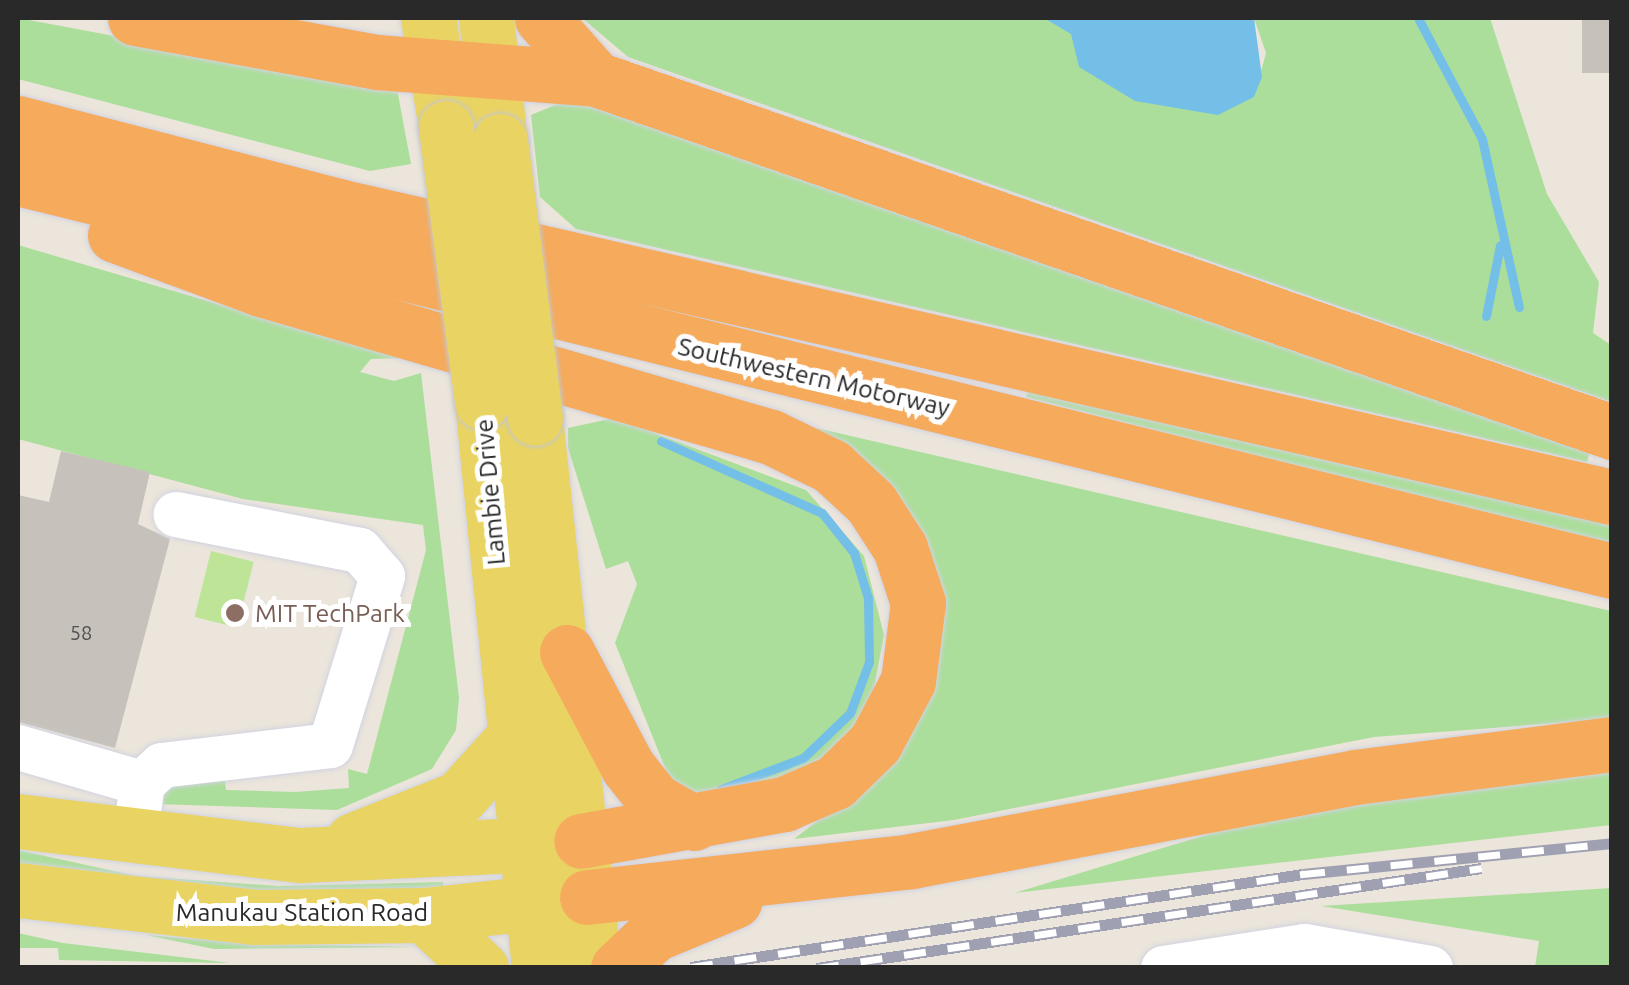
<!DOCTYPE html>
<style>
body{margin:0}
#map{position:relative;width:1629px;height:985px;overflow:hidden;background:#ebe5db;font-family:Ubuntu,sans-serif}
div>[style]{position:absolute}
[style*='--x']{left:calc(var(--x)*1px);top:calc(var(--y)*1px);width:calc(var(--w)*1px);rotate:calc(var(--a)*1deg)}
.green>*{inset:0;background:#acde9b}
.pitch>*{inset:0;background:#bee597;transform-origin:0 0}
.water>*{inset:0;background:#74bfe8}
.stream>*{height:9px;margin:-4.5px;padding:0 4.5px;transform-origin:4.5px;border-radius:4.5px;background:#74bfe8}
.building>*{inset:0;background:#c6c2bb;transform-origin:0 0}
.roads{filter:drop-shadow(0 0 2px #d1d3e1) drop-shadow(0 0 2px #d1d3e1)}
.minor>*{height:45px;margin:-22.5px;padding:0 22.5px;transform-origin:22.5px;border-radius:22.5px;background:#fff}
.major>*{height:55px;margin:-27.5px;padding:0 27.5px;transform-origin:27.5px;border-radius:27.5px;background:#e9d463}
.highway>*{height:55px;margin:-27.5px;padding:0 27.5px;transform-origin:27.5px;border-radius:27.5px;background:#f5aa5c}
.rail>*{height:11px;margin-top:-5.5px;transform-origin:0;background:repeating-linear-gradient(90deg,#fff 0 22px,#9fa0b2 0 44px);box-sizing:border-box;border-block:2px solid #9fa0b2}
.bridges{filter:drop-shadow(0 0 2px #c7c7c7) drop-shadow(0 0 2px #c7c7c7)}
.major-bridge>*{height:55px;margin:-27.5px;padding:0 27.5px;transform-origin:27.5px;border-radius:27.5px;background:#e9d463}
.dots>*{width:28px;height:28px;translate:-50% -50%;box-sizing:border-box;border:5px solid #fff;border-radius:50%}
span{translate:-50% -50%;white-space:nowrap;text-align:center;line-height:1.15;-webkit-text-stroke:10px #fff;paint-order:stroke}
.number-label{font-size:20px;color:#504f4e}
.number-label span{-webkit-text-stroke-width:0}
.street-label{font-size:25px;color:#292929}
.education-label{font-size:25px;color:#785e54}
.left{translate:0 -50%;text-align:left}
.frame{position:absolute;inset:0;border:20px solid #292929;pointer-events:none}
</style>
<div id="map">
<div class="green">
<i style="clip-path:polygon(18px 18px,397px 89px,411px 164px,370px 171px,18px 79px)"></i>
<i style="clip-path:polygon(582px 18px,1044px 18px,1254px 97px,1266px 53px,1254px 18px,1490px 18px,1547px 194px,1599px 282px,1593px 333px,1611px 345px,1611px 402px,628px 57px)"></i>
<i style="clip-path:polygon(567px 100px,620px 108px,1592px 442px,1587px 462px,576px 229px,540px 197px,531px 115px)"></i>
<i style="clip-path:polygon(18px 245px,401px 358px,371px 359px,360px 372px,394px 381px,421px 373px,459px 698px,456px 730px,432px 769px,337px 810px,156px 804px,170px 783px,224px 774px,226px 790px,295px 792px,349px 788px,348px 769px,367px 774px,426px 550px,423px 525px,243px 499px,18px 439px)"></i>
<i style="clip-path:polygon(1028px 390px,1611px 522px,1611px 547px,1026px 397px)"></i>
<i style="clip-path:polygon(614px 418px,806px 490px,864px 556px,884px 635px,871px 704px,854px 732px,793px 780px,694px 802px,658px 785px,666px 770px,615px 643px,637px 584px,628px 561px,606px 569px,568px 448px,568px 428px)"></i>
<i style="clip-path:polygon(816px 428px,1611px 611px,1611px 719px,1374px 737px,954px 820px,794px 839px,884px 769px,937px 658px)"></i>
<i style="clip-path:polygon(1611px 772px,1611px 825px,1014px 893px,1265px 817px)"></i>
<i style="clip-path:polygon(18px 850px,136px 876px,278px 886px,443px 882px,444px 893px,340px 901px,18px 872px)"></i>
<i style="clip-path:polygon(1611px 888px,1611px 967px,1535px 967px,1539px 941px,1321px 906px)"></i>
<i style="clip-path:polygon(18px 933px,63px 943px,230px 963px,59px 960px,58px 948px,18px 948px)"></i>
<i style="clip-path:polygon(146px 935px,260px 944px,421px 947px,214px 949px)"></i>
</div>
<div class="pitch">
<i style="left:211px;top:551px;width:44px;height:68px;rotate:14deg"></i>
</div>
<div class="water">
<i style="clip-path:polygon(1044px 18px,1254px 18px,1262px 77px,1254px 97px,1218px 115px,1135px 101px,1079px 67px,1071px 34px)"></i>
</div>
<div class="stream">
<i style="--x:1418;--y:18;--w:137;--a:62.1"></i>
<i style="--x:1482;--y:139;--w:172;--a:77.6"></i>
<i style="--x:1486;--y:316;--w:72;--a:-78.8"></i>
<i style="--x:661;--y:441;--w:176;--a:24.1"></i>
<i style="--x:822;--y:513;--w:51;--a:51.3"></i>
<i style="--x:854;--y:553;--w:47;--a:72.7"></i>
<i style="--x:868;--y:598;--w:64;--a:89.1"></i>
<i style="--x:869;--y:662;--w:54;--a:110.4"></i>
<i style="--x:850;--y:713;--w:65;--a:136.2"></i>
<i style="--x:803;--y:758;--w:88;--a:159.3"></i>
</div>
<div class="building">
<i style="left:1582px;top:18px;width:30px;height:55px"></i>
<i style="clip-path:polygon(61px 451px,150px 472px,138px 524px,170px 539px,115px 748px,18px 722px,18px 495px,49px 502px)"></i>
</div>
<div class="roads">
<div class="minor">
<i style="--x:18;--y:747;--w:129;--a:16.2"></i>
<i style="--x:134;--y:840;--w:58;--a:-82"></i>
<i style="--x:142;--y:783;--w:26;--a:-43"></i>
<i style="--x:161;--y:765;--w:170;--a:-6.7"></i>
<i style="--x:330;--y:745;--w:177;--a:-72.9"></i>
<i style="--x:382;--y:576;--w:35;--a:-131"></i>
<i style="--x:359;--y:550;--w:187;--a:-168.9"></i>
<i style="--x:1163;--y:968;--w:143;--a:-8.9"></i>
<i style="--x:1304;--y:946;--w:128;--a:9.9"></i>
</div>
<div class="major">
<i style="--x:428;--y:18;--w:111;--a:80.7"></i>
<i style="--x:486;--y:18;--w:124;--a:83.5"></i>
<i style="--x:482;--y:402;--w:569;--a:84.25"></i>
<i style="--x:535;--y:418;--w:553;--a:83.88"></i>
<i style="--x:18;--y:821;--w:285;--a:6.9"></i>
<i style="--x:301;--y:855;--w:262;--a:-2.6"></i>
<i style="--x:353;--y:840;--w:114;--a:-21.6"></i>
<i style="--x:459;--y:798;--w:81;--a:-48"></i>
<i style="--x:18;--y:890;--w:238;--a:6.5"></i>
<i style="--x:254;--y:917;--w:170;--a:-0.7"></i>
<i style="--x:424;--y:915;--w:164;--a:-6.3"></i>
<i style="--x:424;--y:915;--w:78;--a:42.9"></i>
</div>
<div class="highway">
<i style="--x:135;--y:18;--w:246;--a:10.3"></i>
<i style="--x:377;--y:62;--w:220;--a:4.4"></i>
<i style="--x:596;--y:79;--w:1076;--a:19.16"></i>
<i style="--x:542;--y:18;--w:81;--a:48.5"></i>
<i style="--x:18;--y:123;--w:331;--a:14.5"></i>
<i style="--x:338;--y:206;--w:1307;--a:12.87"></i>
<i style="--x:18;--y:178;--w:1642;--a:13.85"></i>
<i style="--x:115;--y:235;--w:156;--a:20.3"></i>
<i style="--x:261;--y:289;--w:531;--a:16.18"></i>
<i style="--x:771;--y:437;--w:67;--a:25.8"></i>
<i style="--x:831;--y:466;--w:54;--a:42.8"></i>
<i style="--x:871;--y:503;--w:54;--a:57.2"></i>
<i style="--x:900;--y:548;--w:58;--a:71.9"></i>
<i style="--x:918;--y:603;--w:79;--a:97.3"></i>
<i style="--x:908;--y:681;--w:70;--a:118"></i>
<i style="--x:875;--y:743;--w:56;--a:135.7"></i>
<i style="--x:835;--y:782;--w:56;--a:156.7"></i>
<i style="--x:784;--y:804;--w:206;--a:169.7"></i>
<i style="--x:567;--y:652;--w:130;--a:62.1"></i>
<i style="--x:628;--y:767;--w:42;--a:51.8"></i>
<i style="--x:654;--y:800;--w:46;--a:29.9"></i>
<i style="--x:587;--y:897;--w:326;--a:-6.3"></i>
<i style="--x:911;--y:861;--w:452;--a:-10.7"></i>
<i style="--x:1355;--y:777;--w:259;--a:-7.3"></i>
<i style="--x:618;--y:968;--w:50;--a:-43.4"></i>
<i style="--x:654;--y:934;--w:87;--a:-22.4"></i>
</div>
</div>
<div class="rail">
<i style="--x:691;--y:967;--w:619;--a:-8.64"></i>
<i style="--x:1303;--y:874;--w:311;--a:-5.7"></i>
<i style="--x:817;--y:968;--w:672;--a:-8.55"></i>
</div>
<div class="bridges">
<div class="major-bridge">
<i style="--x:446;--y:128;--w:276;--a:82.5"></i>
<i style="--x:500;--y:141;--w:279;--a:82.8"></i>
</div>
</div>
<div class="dots">
<i style="left:235px;top:613px;background:#8d6e63"></i>
</div>
<div class="number-label">
<span style="left:81px;top:632px">58</span>
</div>
<div class="street-label">
<span style="left:814px;top:377px;rotate:13deg">Southwestern Motorway</span>
<span style="left:490px;top:492px;rotate:-95deg">Lambie Drive</span>
<span style="left:302px;top:912px">Manukau Station Road</span>
</div>
<div class="education-label">
<span class="left" style="left:255px;top:613px">MIT TechPark</span>
</div>
<div class="frame"></div>
</div>
